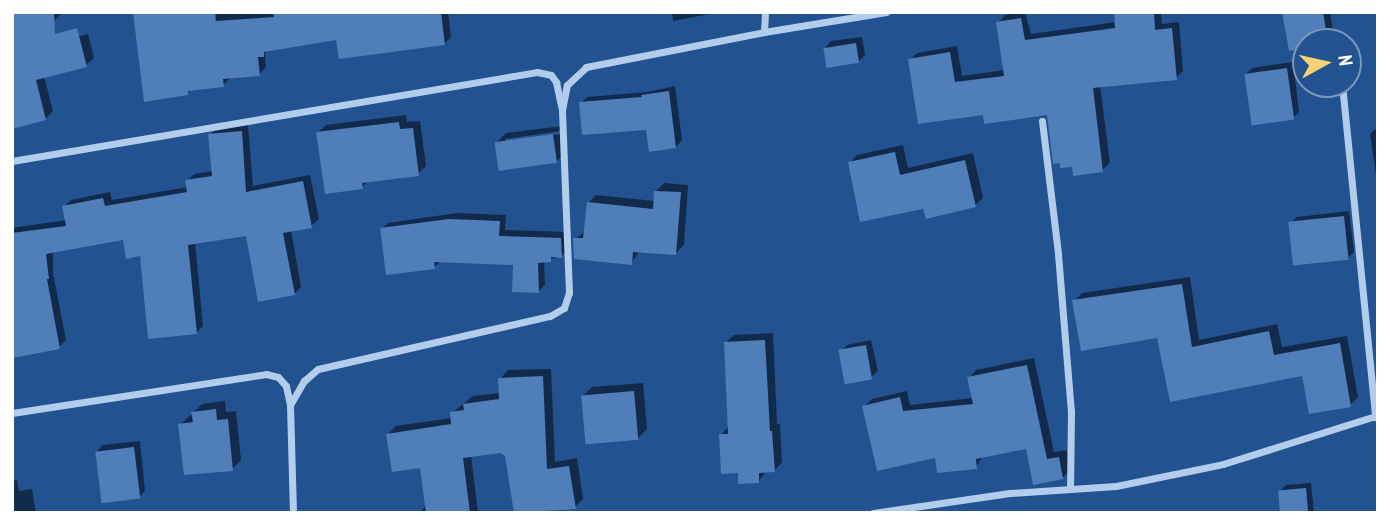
<!DOCTYPE html>
<style>
body{margin:0}
#map{position:relative;width:1390px;height:525px;overflow:hidden;background:#22528f;font-family:"PT Sans Narrow",sans-serif}
div>[style]{position:absolute}
[style*='--x']{left:calc(var(--x)*1px);top:calc(var(--y)*1px);width:calc(var(--w)*1px);rotate:calc(var(--a)*1deg)}
.shadow>*{inset:0;background:#0007}
.building>*{inset:0;background:#507eb8;transform-origin:0 0}
.street>*{height:7px;margin:-3.5px;padding:0 3.5px;transform-origin:3.5px;border-radius:3.5px;background:#b2cdec}
span{translate:-50% -50%;white-space:nowrap;text-align:center;line-height:1.15;-webkit-text-stroke:5px #22528f;paint-order:stroke}
.frame{position:absolute;inset:0;border:14px solid #fff;pointer-events:none}
.north{position:absolute;left:1292px;top:28px;width:70px;height:70px;box-sizing:border-box;background:#22528f;border:2px solid #7a97bc;border-radius:50%;rotate:82deg;font-size:19px;font-weight:700;line-height:28px;text-align:center;color:#fff}
.north::after{content:'';display:block;margin:auto;width:24px;height:32px;background:#f7d175;clip-path:polygon(50% 0,100% 100%,50% 72%,0 100%)}
</style>
<div id="map">
<div class="shadow">
<i style="clip-path:polygon(12px 12px,61px 12px,61px 14px,53px 22px)"></i>
<i style="clip-path:polygon(135px 12px,448px 12px,451px 37px,444px 44px,338px 38px,269px 50px,265px 53px,266px 67px,259px 75px,230px 78px,223px 85px,192px 89px,187px 93px)"></i>
<i style="clip-path:polygon(672px 12px,720px 12px,673px 21px)"></i>
<i style="clip-path:polygon(1025px 12px,1031px 34px,1116px 22px,1115px 12px,1161px 12px,1162px 24px,1179px 22px,1183px 71px,1176px 78px,1100px 85px,1110px 163px,1102px 170px,1073px 165px,1049px 113px,985px 113px,910px 60px,917px 53px,957px 46px,962px 76px,1005px 70px,998px 23px,1005px 15px)"></i>
<i style="clip-path:polygon(1283px 12px,1330px 12px,1334px 36px,1328px 42px,1306px 42px,1306px 46px)"></i>
<i style="clip-path:polygon(88px 34px,94px 58px,86px 65px,44px 76px,53px 111px,45px 119px,12px 53px)"></i>
<i style="clip-path:polygon(862px 37px,865px 55px,858px 62px,825px 48px,831px 41px)"></i>
<i style="clip-path:polygon(1293px 62px,1299px 112px,1293px 118px,1246px 74px,1252px 68px)"></i>
<i style="clip-path:polygon(675px 86px,682px 140px,676px 147px,647px 128px,581px 103px,587px 97px,647px 92px)"></i>
<i style="clip-path:polygon(406px 115px,407px 122px,420px 121px,426px 166px,418px 174px,369px 180px,362px 187px,318px 133px,326px 125px)"></i>
<i style="clip-path:polygon(248px 125px,253px 186px,310px 175px,319px 219px,311px 226px,291px 230px,301px 287px,294px 294px,247px 234px,195px 242px,203px 326px,196px 333px,142px 254px,125px 238px,53px 251px,53px 273px,66px 340px,59px 347px,12px 351px,12px 228px,67px 220px,64px 207px,71px 200px,110px 192px,112px 200px,188px 187px,187px 181px,194px 174px,213px 171px,210px 135px,217px 128px)"></i>
<i style="clip-path:polygon(evenodd,562px 126px,565px 153px,556px 162px,497px 142px,506px 133px,562px 126px,561px 131px,562px 134px,505px 142px,505px 139px,561px 131px)"></i>
<i style="clip-path:polygon(1378px 127px,1378px 188px,1370px 134px)"></i>
<i style="clip-path:polygon(903px 145px,908px 168px,973px 153px,983px 198px,975px 205px,925px 206px,850px 163px,857px 155px)"></i>
<i style="clip-path:polygon(664px 183px,688px 185px,684px 245px,676px 253px,640px 251px,631px 263px,575px 239px,586px 231px,588px 203px,596px 195px,655px 201px,656px 191px)"></i>
<i style="clip-path:polygon(1349px 211px,1354px 252px,1348px 258px,1290px 224px,1297px 217px)"></i>
<i style="clip-path:polygon(457px 213px,506px 215px,505px 230px,566px 232px,567px 250px,561px 256px,544px 261px,545px 285px,539px 291px,515px 264px,441px 261px,434px 267px,382px 229px,388px 223px)"></i>
<i style="clip-path:polygon(1190px 277px,1199px 340px,1277px 324px,1282px 347px,1347px 336px,1358px 397px,1350px 405px,1304px 374px,1171px 400px,1158px 336px,1074px 301px,1082px 293px)"></i>
<i style="clip-path:polygon(773px 333px,777px 424px,780px 424px,782px 462px,775px 470px,766px 471px,759px 481px,739px 471px,721px 435px,728px 427px,726px 342px,734px 335px)"></i>
<i style="clip-path:polygon(871px 340px,878px 371px,871px 377px,841px 351px,847px 345px)"></i>
<i style="clip-path:polygon(1034px 358px,1054px 452px,1067px 450px,1070px 470px,1062px 478px,1028px 446px,983px 456px,976px 467px,937px 456px,864px 407px,872px 399px,907px 391px,910px 405px,973px 398px,969px 378px,976px 370px)"></i>
<i style="clip-path:polygon(551px 369px,555px 462px,577px 458px,583px 499px,575px 507px,515px 513px,507px 455px,502px 451px,471px 455px,478px 513px,420px 513px,427px 504px,421px 466px,388px 434px,396px 426px,452px 418px,452px 413px,473px 396px,500px 393px,500px 379px,508px 370px)"></i>
<i style="clip-path:polygon(643px 383px,647px 429px,638px 438px,583px 396px,592px 387px)"></i>
<i style="clip-path:polygon(225px 401px,226px 412px,236px 411px,241px 460px,232px 469px,180px 425px,202px 404px)"></i>
<i style="clip-path:polygon(140px 441px,145px 491px,139px 497px,97px 451px,103px 445px)"></i>
<i style="clip-path:polygon(17px 480px,19px 491px,32px 489px,36px 513px,12px 513px,12px 481px)"></i>
<i style="clip-path:polygon(1311px 483px,1314px 513px,1282px 513px,1280px 491px,1286px 485px)"></i>
</div>
<div class="building">
<i style="clip-path:polygon(12px 12px,54px 12px,55px 34px,77px 28px,87px 67px,36px 80px,46px 120px,12px 129px)"></i>
<i style="clip-path:polygon(133px 12px,215px 12px,216px 21px,274px 17px,273px 12px,441px 12px,445px 45px,339px 59px,336px 40px,264px 52px,264px 57px,258px 57px,260px 76px,223px 79px,224px 87px,188px 91px,188px 95px,144px 102px)"></i>
<i style="clip-path:polygon(1114px 12px,1154px 12px,1155px 30px,1172px 28px,1177px 80px,1093px 88px,1103px 172px,1073px 176px,1072px 167px,1060px 168px,1060px 163px,1053px 164px,1047px 115px,984px 124px,983px 115px,918px 124px,908px 59px,950px 52px,955px 82px,1004px 76px,996px 22px,1021px 18px,1025px 40px,1115px 28px)"></i>
<i style="clip-path:polygon(1282px 12px,1323px 12px,1328px 42px,1306px 42px,1306px 48px,1289px 51px)"></i>
<i style="left:856px;top:43px;width:20px;height:33px;rotate:81deg"></i>
<i style="left:1287px;top:68px;width:52px;height:43px;rotate:82deg"></i>
<i style="clip-path:polygon(669px 91px,676px 148px,649px 152px,646px 130px,582px 135px,579px 102px,642px 97px,641px 95px)"></i>
<i style="clip-path:polygon(399px 122px,400px 129px,413px 128px,419px 176px,362px 183px,363px 189px,325px 194px,316px 132px)"></i>
<i style="clip-path:polygon(242px 131px,246px 192px,303px 181px,312px 228px,283px 233px,295px 295px,258px 302px,246px 236px,188px 245px,197px 334px,148px 339px,140px 256px,126px 259px,123px 240px,46px 254px,49px 279px,47px 279px,60px 349px,12px 358px,12px 233px,66px 226px,62px 206px,103px 198px,105px 206px,187px 192px,185px 180px,212px 176px,208px 134px)"></i>
<i style="left:553px;top:134px;width:29px;height:59px;rotate:82deg"></i>
<i style="clip-path:polygon(895px 152px,900px 175px,965px 160px,976px 207px,926px 219px,923px 209px,860px 222px,848px 162px)"></i>
<i style="clip-path:polygon(654px 191px,681px 192px,676px 255px,633px 252px,632px 265px,574px 259px,573px 238px,583px 238px,587px 202px,653px 209px)"></i>
<i style="left:1344px;top:216px;width:44px;height:56px;rotate:84deg"></i>
<i style="clip-path:polygon(449px 219px,500px 221px,499px 236px,561px 238px,562px 258px,551px 257px,551px 262px,538px 263px,539px 293px,512px 292px,513px 265px,434px 262px,435px 269px,386px 275px,380px 228px)"></i>
<i style="clip-path:polygon(1182px 284px,1192px 347px,1269px 331px,1274px 355px,1340px 343px,1351px 407px,1309px 414px,1302px 376px,1170px 402px,1157px 338px,1081px 351px,1072px 300px)"></i>
<i style="clip-path:polygon(765px 340px,770px 431px,772px 431px,775px 472px,759px 473px,759px 483px,738px 484px,738px 473px,721px 474px,719px 434px,728px 434px,724px 342px)"></i>
<i style="left:866px;top:345px;width:35px;height:28px;rotate:80deg"></i>
<i style="clip-path:polygon(1027px 365px,1047px 459px,1059px 457px,1063px 479px,1033px 485px,1026px 449px,976px 459px,977px 469px,937px 473px,935px 458px,877px 471px,862px 406px,900px 397px,903px 411px,973px 404px,967px 377px)"></i>
<i style="clip-path:polygon(543px 376px,547px 469px,569px 466px,576px 509px,514px 513px,505px 456px,501px 453px,463px 458px,470px 513px,426px 513px,420px 468px,392px 472px,386px 434px,451px 424px,450px 412px,464px 410px,463px 404px,499px 399px,498px 378px)"></i>
<i style="left:634px;top:391px;width:49px;height:53px;rotate:85deg"></i>
<i style="clip-path:polygon(216px 409px,217px 420px,228px 419px,233px 471px,184px 475px,178px 424px,193px 422px,191px 412px)"></i>
<i style="left:134px;top:447px;width:52px;height:39px;rotate:83deg"></i>
<i style="left:1306px;top:488px;width:25px;height:28px;rotate:85deg"></i>
</div>
<div class="street">
<i style="--x:764;--y:32;--w:20;--a:-87"></i>
<i style="--x:1342;--y:84;--w:335;--a:84.3"></i>
<i style="--x:1042;--y:121;--w:134;--a:83.1"></i>
<i style="--x:1058;--y:254;--w:158;--a:85.3"></i>
<i style="--x:1071;--y:411;--w:77;--a:90.7"></i>
<i style="--x:12;--y:161;--w:532;--a:-9.62"></i>
<i style="--x:537;--y:72;--w:14;--a:12"></i>
<i style="--x:551;--y:75;--w:9;--a:54"></i>
<i style="--x:556;--y:82;--w:25;--a:78"></i>
<i style="--x:290;--y:405;--w:28;--a:-60"></i>
<i style="--x:304;--y:381;--w:18;--a:-41"></i>
<i style="--x:318;--y:369;--w:238;--a:-12.9"></i>
<i style="--x:550;--y:316;--w:16;--a:-30"></i>
<i style="--x:564;--y:308;--w:16;--a:-72"></i>
<i style="--x:569;--y:293;--w:183;--a:-92.2"></i>
<i style="--x:562;--y:110;--w:25;--a:-79"></i>
<i style="--x:567;--y:85;--w:26;--a:-43"></i>
<i style="--x:586;--y:67;--w:181;--a:-11.1"></i>
<i style="--x:764;--y:32;--w:124;--a:-9.3"></i>
<i style="--x:12;--y:413;--w:257;--a:-8.7"></i>
<i style="--x:266;--y:374;--w:12;--a:14"></i>
<i style="--x:278;--y:377;--w:12;--a:48"></i>
<i style="--x:286;--y:386;--w:19;--a:78"></i>
<i style="--x:290;--y:405;--w:108;--a:88.4"></i>
<i style="--x:873;--y:513;--w:138;--a:-8.3"></i>
<i style="--x:1010;--y:493;--w:106;--a:-3.8"></i>
<i style="--x:1116;--y:486;--w:109;--a:-11.6"></i>
<i style="--x:1223;--y:464;--w:163;--a:-17.5"></i>
</div>
<div class="frame"></div>
<div class="north">N</div>
</div>
